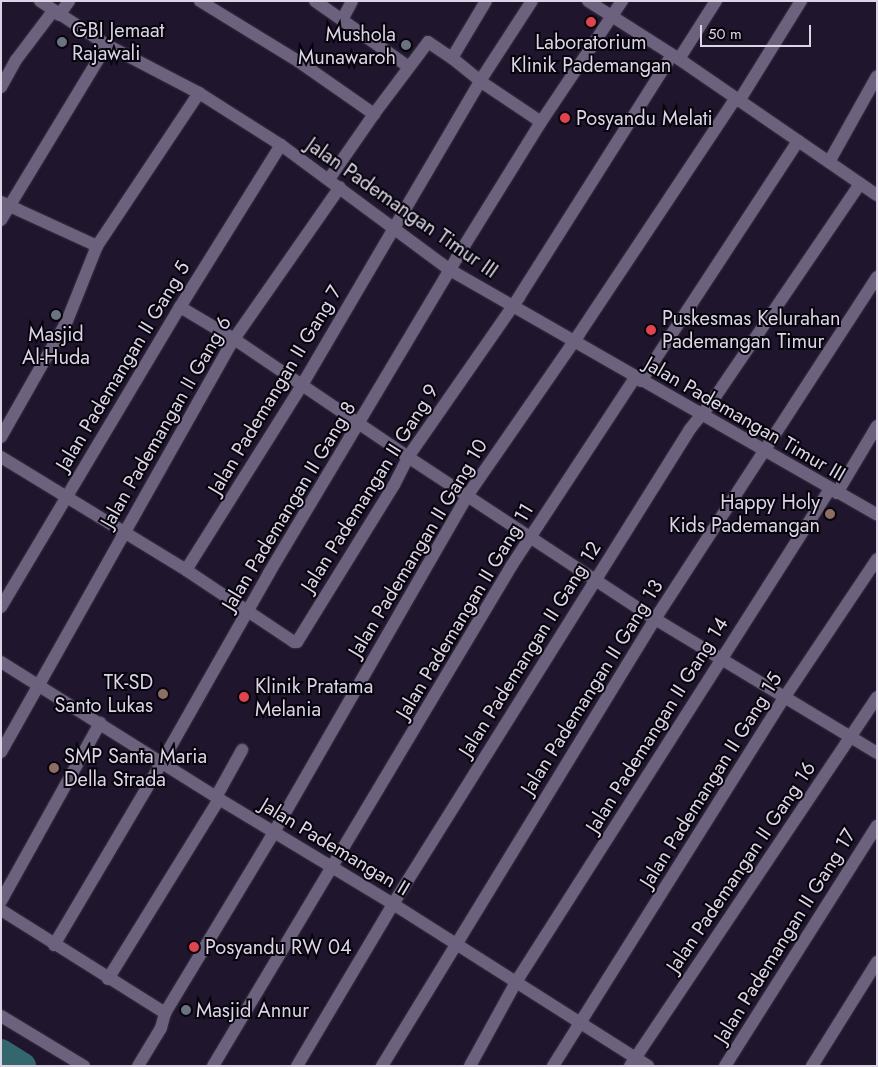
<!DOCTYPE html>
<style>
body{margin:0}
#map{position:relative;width:878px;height:1067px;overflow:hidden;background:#1f152c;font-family:Jost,sans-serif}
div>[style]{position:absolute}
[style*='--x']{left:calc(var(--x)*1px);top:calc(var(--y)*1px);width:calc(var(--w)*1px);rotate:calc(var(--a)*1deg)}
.river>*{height:26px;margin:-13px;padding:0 13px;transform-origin:13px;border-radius:13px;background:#34666d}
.roads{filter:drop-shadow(0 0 1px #373042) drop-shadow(0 0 1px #373042)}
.street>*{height:12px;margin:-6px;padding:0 6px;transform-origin:6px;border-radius:6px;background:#6d627e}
.secondary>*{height:12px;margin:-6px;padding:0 6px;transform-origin:6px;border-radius:6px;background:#6d627e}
.dots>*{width:14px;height:14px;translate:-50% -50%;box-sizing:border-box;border:2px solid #07040d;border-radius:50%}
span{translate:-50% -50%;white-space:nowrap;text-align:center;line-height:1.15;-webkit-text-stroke:4px #07040d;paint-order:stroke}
.poi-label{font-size:20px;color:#dbd5e5}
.left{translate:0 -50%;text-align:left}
.right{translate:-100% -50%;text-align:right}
.street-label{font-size:20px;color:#dbd5e5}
.frame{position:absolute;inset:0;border:2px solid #dbd5e5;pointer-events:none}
.scale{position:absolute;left:700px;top:25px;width:111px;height:22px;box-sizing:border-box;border:2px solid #dbd5e5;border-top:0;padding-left:6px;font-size:15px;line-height:18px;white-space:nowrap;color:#dbd5e5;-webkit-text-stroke:4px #07040d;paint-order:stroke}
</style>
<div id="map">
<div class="river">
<i style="--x:1;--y:1052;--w:26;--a:32"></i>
</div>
<div class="roads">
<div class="street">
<i style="--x:40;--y:1;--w:80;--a:33.3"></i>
<i style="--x:107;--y:45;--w:104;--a:27.6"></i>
<i style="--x:199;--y:93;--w:97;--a:32.4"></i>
<i style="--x:281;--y:145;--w:210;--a:36.5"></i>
<i style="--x:450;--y:270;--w:492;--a:29.8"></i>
<i style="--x:200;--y:1;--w:115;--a:31.5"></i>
<i style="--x:298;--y:61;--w:93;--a:34.9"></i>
<i style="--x:315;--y:1;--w:115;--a:35.1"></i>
<i style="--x:59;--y:15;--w:17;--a:-54"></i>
<i style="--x:342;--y:20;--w:21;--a:-62"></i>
<i style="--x:452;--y:58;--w:66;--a:-59.2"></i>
<i style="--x:679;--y:59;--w:69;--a:-57.5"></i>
<i style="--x:1;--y:87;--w:31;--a:-61"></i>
<i style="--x:16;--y:60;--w:61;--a:-52.9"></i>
<i style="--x:739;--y:101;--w:118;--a:-58.2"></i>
<i style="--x:829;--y:162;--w:98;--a:-60.8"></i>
<i style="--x:329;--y:179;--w:79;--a:-55.3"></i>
<i style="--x:374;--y:114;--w:90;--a:-53.1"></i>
<i style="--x:428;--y:42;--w:29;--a:34"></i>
<i style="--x:452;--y:58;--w:36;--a:39"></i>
<i style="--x:480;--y:81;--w:73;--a:33.9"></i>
<i style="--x:1;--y:202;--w:106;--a:24.6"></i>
<i style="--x:1;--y:220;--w:205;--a:-58.8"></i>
<i style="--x:180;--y:307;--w:63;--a:30.7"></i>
<i style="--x:234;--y:339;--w:210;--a:34.1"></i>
<i style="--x:408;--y:457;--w:295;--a:33.3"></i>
<i style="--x:655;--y:619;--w:259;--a:31.1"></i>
<i style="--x:641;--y:381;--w:287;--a:-56.8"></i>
<i style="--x:1;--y:437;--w:133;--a:-60.4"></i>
<i style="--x:67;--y:321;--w:81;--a:-68.2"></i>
<i style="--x:97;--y:246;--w:184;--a:-56.3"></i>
<i style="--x:1;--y:457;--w:217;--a:31.4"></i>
<i style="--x:186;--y:570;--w:130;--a:33.7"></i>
<i style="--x:294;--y:642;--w:3;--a:0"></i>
<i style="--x:297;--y:642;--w:185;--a:-58.3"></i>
<i style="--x:394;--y:485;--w:31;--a:-63"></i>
<i style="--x:408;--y:457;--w:195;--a:-55.2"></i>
<i style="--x:519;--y:297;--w:286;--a:-57.7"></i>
<i style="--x:837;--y:493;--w:78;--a:-59.2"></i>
<i style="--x:186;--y:570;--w:218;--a:-57.9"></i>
<i style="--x:302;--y:385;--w:352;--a:-59.6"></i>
<i style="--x:480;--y:81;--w:95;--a:-57"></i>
<i style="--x:1;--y:607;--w:349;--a:-59.2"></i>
<i style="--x:180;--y:307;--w:191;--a:-58.1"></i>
<i style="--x:1;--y:752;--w:474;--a:-60.6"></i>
<i style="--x:234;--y:339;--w:185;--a:-55.1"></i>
<i style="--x:216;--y:797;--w:54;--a:-61"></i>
<i style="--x:1;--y:901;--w:204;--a:-60.9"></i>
<i style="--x:1;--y:910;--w:194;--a:32.1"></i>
<i style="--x:54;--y:945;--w:191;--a:-59.4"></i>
<i style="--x:151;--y:781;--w:239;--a:-60.4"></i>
<i style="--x:269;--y:573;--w:365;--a:-59.2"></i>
<i style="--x:456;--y:259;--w:161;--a:-58.2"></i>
<i style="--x:541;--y:122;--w:146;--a:-56.2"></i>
<i style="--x:108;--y:979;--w:211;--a:-58.3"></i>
<i style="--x:138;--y:1066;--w:44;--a:-58.8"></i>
<i style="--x:161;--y:1028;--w:16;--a:-75"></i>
<i style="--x:165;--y:1013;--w:203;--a:-58.9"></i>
<i style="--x:270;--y:839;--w:396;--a:-60.1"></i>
<i style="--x:467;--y:496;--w:197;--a:-55.3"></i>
<i style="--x:579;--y:334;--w:282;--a:-56.4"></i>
<i style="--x:213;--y:1066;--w:583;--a:-59.17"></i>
<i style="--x:512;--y:565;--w:224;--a:-56.7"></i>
<i style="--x:297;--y:1066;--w:188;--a:-59.3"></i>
<i style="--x:393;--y:904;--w:560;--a:-57.98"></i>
<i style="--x:690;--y:429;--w:33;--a:-51"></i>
<i style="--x:711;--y:403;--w:265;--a:-55.8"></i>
<i style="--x:382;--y:1066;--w:524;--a:-58.59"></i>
<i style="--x:655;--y:619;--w:408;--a:-57"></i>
<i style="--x:470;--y:1066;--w:96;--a:-61.3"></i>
<i style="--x:516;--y:982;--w:585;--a:-57.51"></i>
<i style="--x:553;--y:1066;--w:434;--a:-57.9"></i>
<i style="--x:784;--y:698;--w:167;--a:-56.2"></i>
<i style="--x:630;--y:1066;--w:444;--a:-56.2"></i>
<i style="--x:725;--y:1066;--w:284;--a:-57.7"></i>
<i style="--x:812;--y:1066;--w:123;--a:-58"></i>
</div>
<div class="secondary">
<i style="--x:588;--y:1;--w:108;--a:32.5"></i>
<i style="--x:679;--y:59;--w:240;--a:34.5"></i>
<i style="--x:1;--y:662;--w:257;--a:32.1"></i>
<i style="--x:219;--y:799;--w:203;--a:31.1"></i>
<i style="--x:393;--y:904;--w:302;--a:32.4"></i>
<i style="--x:1;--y:1016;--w:97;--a:31.1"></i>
</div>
</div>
<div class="dots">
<i style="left:591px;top:22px;background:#e0444e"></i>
<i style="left:62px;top:42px;background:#6b7280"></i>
<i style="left:406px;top:45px;background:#6b7280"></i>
<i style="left:565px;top:118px;background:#e0444e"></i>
<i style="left:56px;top:315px;background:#6b7280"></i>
<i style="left:651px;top:330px;background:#e0444e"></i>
<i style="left:830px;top:514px;background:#8d6e63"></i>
<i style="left:163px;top:694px;background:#8d6e63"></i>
<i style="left:244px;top:697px;background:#e0444e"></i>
<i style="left:54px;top:768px;background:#8d6e63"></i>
<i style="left:194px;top:947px;background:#e0444e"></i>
<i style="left:186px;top:1010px;background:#6b7280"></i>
</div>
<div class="poi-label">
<span class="left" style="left:72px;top:42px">GBI Jemaat<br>Rajawali</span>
<span class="right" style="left:396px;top:46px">Mushola<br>Munawaroh</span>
<span style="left:591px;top:54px">Laboratorium<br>Klinik Pademangan</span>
<span class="left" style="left:576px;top:118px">Posyandu Melati</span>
<span class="left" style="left:662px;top:330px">Puskesmas Kelurahan<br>Pademangan Timur</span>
<span style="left:56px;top:346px">Masjid<br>Al-Huda</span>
<span class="right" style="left:820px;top:514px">Happy Holy<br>Kids Pademangan</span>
<span class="right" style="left:153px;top:694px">TK-SD<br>Santo Lukas</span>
<span class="left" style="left:255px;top:698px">Klinik Pratama<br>Melania</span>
<span class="left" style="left:64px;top:768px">SMP Santa Maria<br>Della Strada</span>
<span class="left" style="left:205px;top:947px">Posyandu RW 04</span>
<span class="left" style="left:196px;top:1010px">Masjid Annur</span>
</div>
<div class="street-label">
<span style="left:402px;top:208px;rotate:35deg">Jalan Pademangan Timur III</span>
<span style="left:123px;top:366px;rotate:-59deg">Jalan Pademangan II Gang 5</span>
<span style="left:275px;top:390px;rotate:-59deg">Jalan Pademangan II Gang 7</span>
<span style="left:745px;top:419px;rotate:30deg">Jalan Pademangan Timur III</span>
<span style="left:166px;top:422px;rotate:-60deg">Jalan Pademangan II Gang 6</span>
<span style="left:370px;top:488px;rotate:-58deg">Jalan Pademangan II Gang 9</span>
<span style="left:289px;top:506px;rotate:-59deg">Jalan Pademangan II Gang 8</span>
<span style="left:418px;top:548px;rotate:-59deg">Jalan Pademangan II Gang 10</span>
<span style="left:465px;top:611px;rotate:-59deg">Jalan Pademangan II Gang 11</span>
<span style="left:530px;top:649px;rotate:-58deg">Jalan Pademangan II Gang 12</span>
<span style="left:592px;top:687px;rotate:-58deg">Jalan Pademangan II Gang 13</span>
<span style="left:657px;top:725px;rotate:-58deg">Jalan Pademangan II Gang 14</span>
<span style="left:711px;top:780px;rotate:-58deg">Jalan Pademangan II Gang 15</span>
<span style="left:335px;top:847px;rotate:31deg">Jalan Pademangan II</span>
<span style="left:741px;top:867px;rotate:-56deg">Jalan Pademangan II Gang 16</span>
<span style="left:785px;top:936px;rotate:-58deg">Jalan Pademangan II Gang 17</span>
</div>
<div class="frame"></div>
<div class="scale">50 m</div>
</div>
